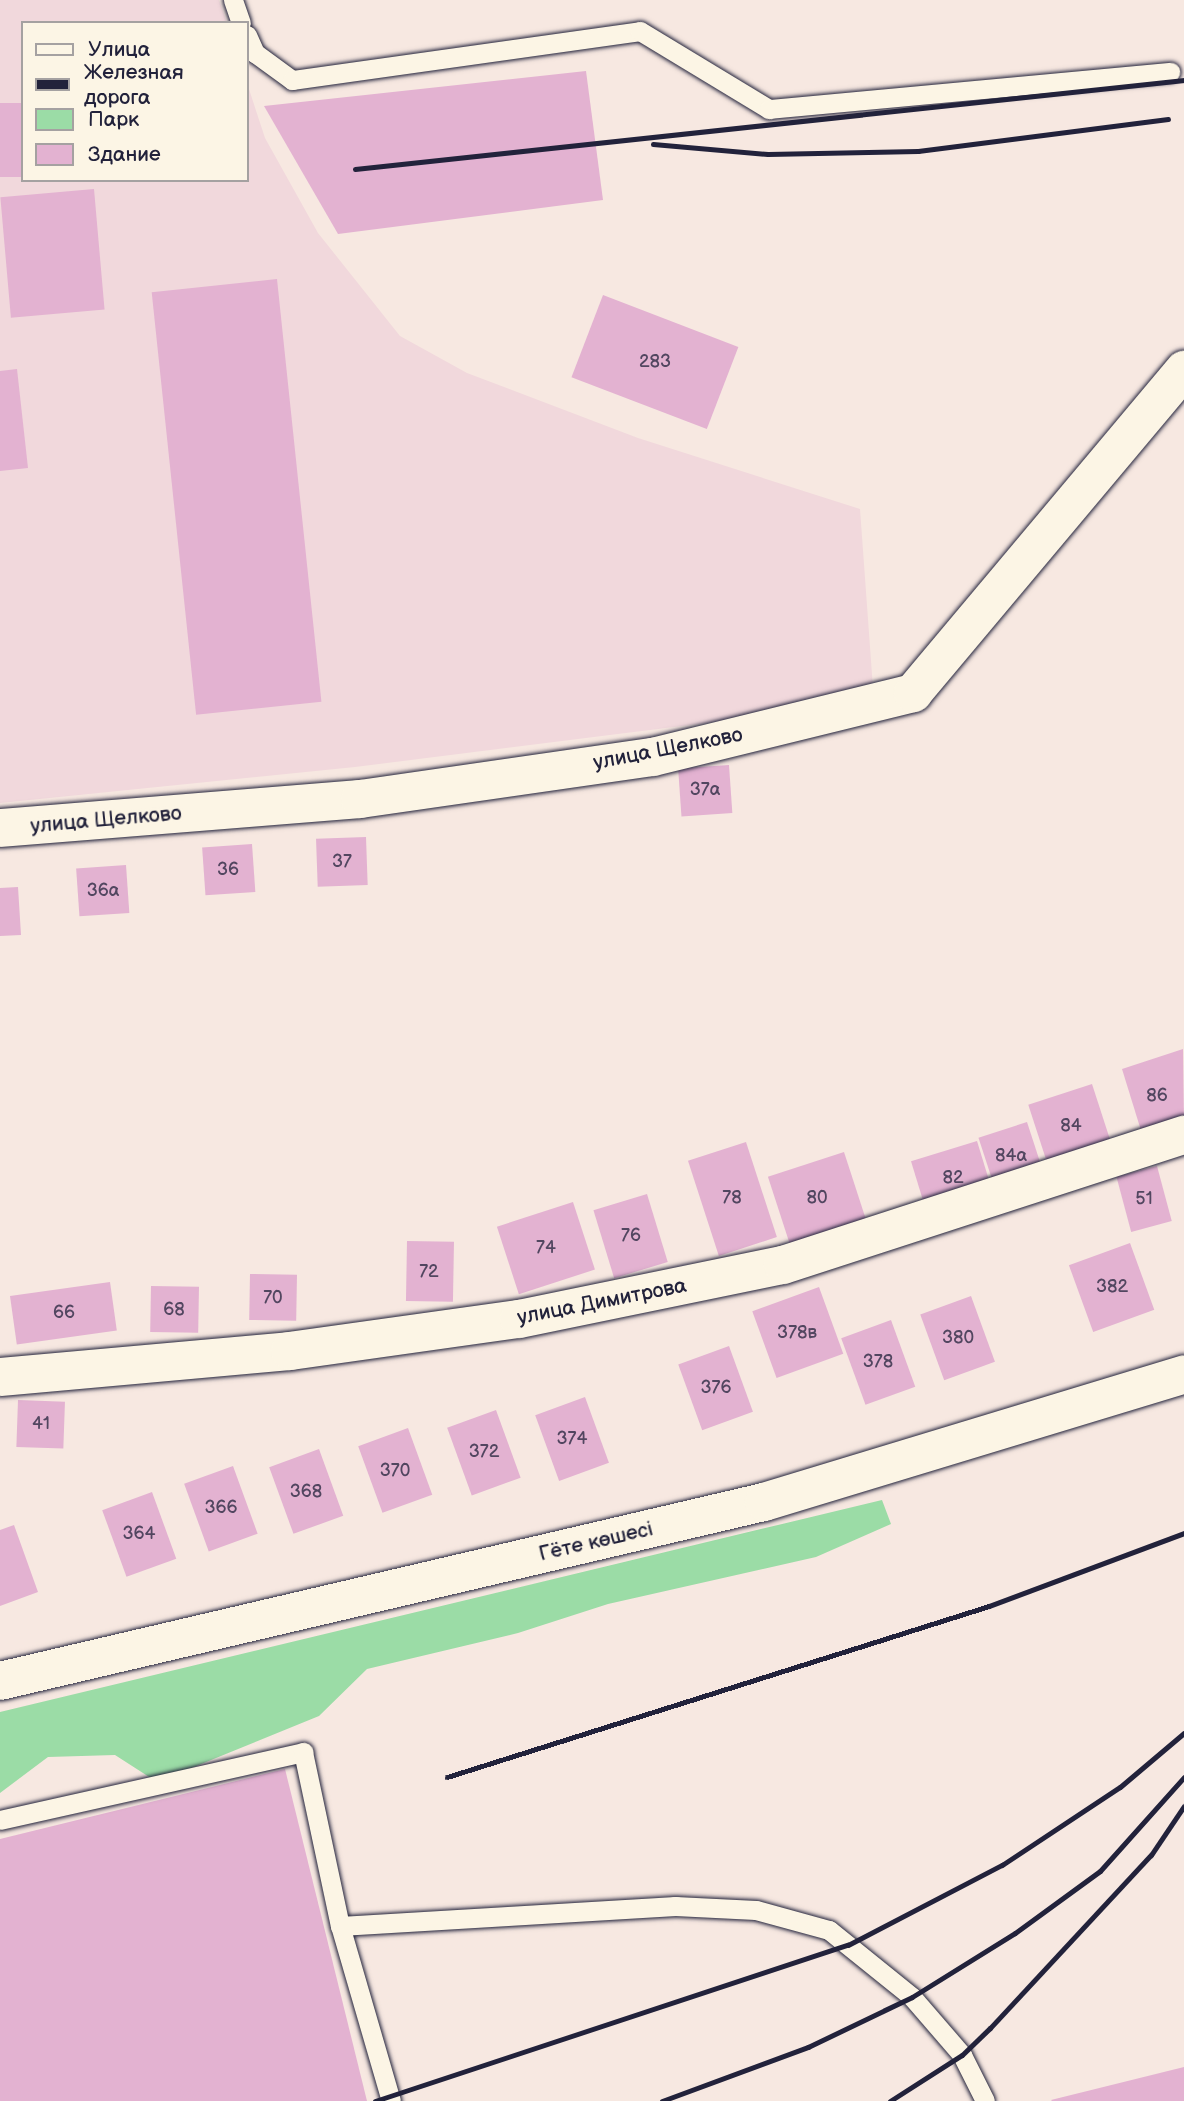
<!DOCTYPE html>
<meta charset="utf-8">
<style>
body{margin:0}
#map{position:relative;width:1184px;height:2101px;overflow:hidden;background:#f7e8e1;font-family:"Balsamiq Sans",sans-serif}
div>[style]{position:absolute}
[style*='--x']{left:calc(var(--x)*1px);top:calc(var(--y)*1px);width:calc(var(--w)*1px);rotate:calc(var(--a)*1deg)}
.built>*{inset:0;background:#f1d8dc}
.green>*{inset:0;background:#9bdca6}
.building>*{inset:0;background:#e3b2d1;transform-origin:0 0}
.roads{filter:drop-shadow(0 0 2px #22223b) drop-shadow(0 0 2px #22223b)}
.lane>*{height:19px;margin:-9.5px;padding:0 9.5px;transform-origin:9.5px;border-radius:9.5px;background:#fcf5e5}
.street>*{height:38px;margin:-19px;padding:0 19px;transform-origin:19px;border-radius:19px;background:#fcf5e5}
.secondary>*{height:38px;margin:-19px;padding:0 19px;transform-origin:19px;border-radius:19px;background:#fcf5e5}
.rail>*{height:5px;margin:-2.5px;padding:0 2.5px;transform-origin:2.5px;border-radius:2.5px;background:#22223b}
span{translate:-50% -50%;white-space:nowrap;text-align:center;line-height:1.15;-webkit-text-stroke:5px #fcf5e5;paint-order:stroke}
.number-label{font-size:18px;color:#524660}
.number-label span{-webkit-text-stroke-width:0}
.street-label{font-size:21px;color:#22223b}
.legend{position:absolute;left:21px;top:21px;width:228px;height:161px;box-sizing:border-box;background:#fcf5e5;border:2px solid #a5a1a1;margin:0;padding:9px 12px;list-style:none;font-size:21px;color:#22223b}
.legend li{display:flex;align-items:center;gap:14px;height:35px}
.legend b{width:35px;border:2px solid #a5a1a1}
</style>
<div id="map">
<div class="built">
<i style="clip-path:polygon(0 0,219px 0,227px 23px,23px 23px,23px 180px,247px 180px,247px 83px,265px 138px,318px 233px,400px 336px,467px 373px,638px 438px,860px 509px,874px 702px,355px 767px,0 803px)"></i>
</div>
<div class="green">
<i style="clip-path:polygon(882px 1500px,891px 1524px,816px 1557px,608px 1604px,518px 1633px,367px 1669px,319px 1716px,157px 1782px,115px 1755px,48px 1757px,0 1793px,0 1712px)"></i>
</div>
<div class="building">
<i style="clip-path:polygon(586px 71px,603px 200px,338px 234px,264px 106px)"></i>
<i style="left:23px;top:103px;width:74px;height:23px;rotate:90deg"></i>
<i style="left:94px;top:189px;width:121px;height:94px;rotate:85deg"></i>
<i style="left:277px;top:279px;width:425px;height:126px;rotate:84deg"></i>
<i style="left:603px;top:295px;width:145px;height:88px;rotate:21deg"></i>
<i style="clip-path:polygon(17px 369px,28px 468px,0 471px,0 371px)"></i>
<i style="left:729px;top:765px;width:48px;height:51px;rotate:86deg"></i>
<i style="left:366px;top:837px;width:48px;height:50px;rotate:88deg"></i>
<i style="left:252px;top:844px;width:48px;height:50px;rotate:86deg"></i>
<i style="left:126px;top:865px;width:48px;height:50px;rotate:86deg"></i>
<i style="clip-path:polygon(18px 887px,21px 935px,0 936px,0 888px)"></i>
<i style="clip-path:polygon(1183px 1049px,1184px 1124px,1143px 1137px,1122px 1069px)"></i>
<i style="left:1092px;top:1084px;width:68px;height:67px;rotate:72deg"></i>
<i style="left:1027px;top:1122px;width:56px;height:51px;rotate:72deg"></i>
<i style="left:977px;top:1141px;width:57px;height:69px;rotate:73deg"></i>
<i style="left:746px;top:1142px;width:100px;height:61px;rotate:72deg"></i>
<i style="left:844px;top:1152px;width:71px;height:80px;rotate:72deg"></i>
<i style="left:1157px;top:1166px;width:57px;height:42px;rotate:75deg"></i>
<i style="left:647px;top:1194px;width:71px;height:56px;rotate:73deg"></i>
<i style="left:573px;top:1202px;width:71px;height:80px;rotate:72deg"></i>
<i style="left:407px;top:1241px;width:47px;height:60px;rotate:1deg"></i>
<i style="left:1130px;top:1243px;width:71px;height:65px;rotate:70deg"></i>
<i style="left:250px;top:1274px;width:47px;height:46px;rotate:1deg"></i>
<i style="left:110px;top:1282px;width:49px;height:101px;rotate:82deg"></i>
<i style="left:151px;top:1286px;width:48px;height:46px;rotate:1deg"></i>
<i style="left:819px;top:1287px;width:71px;height:71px;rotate:70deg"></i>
<i style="left:971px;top:1296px;width:70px;height:54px;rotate:70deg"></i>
<i style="left:891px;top:1320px;width:71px;height:53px;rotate:70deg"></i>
<i style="left:729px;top:1346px;width:70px;height:54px;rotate:70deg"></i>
<i style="left:585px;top:1397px;width:70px;height:53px;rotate:70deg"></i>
<i style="left:18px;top:1400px;width:47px;height:47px;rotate:2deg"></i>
<i style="left:496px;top:1410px;width:72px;height:52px;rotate:70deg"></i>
<i style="left:408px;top:1428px;width:71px;height:53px;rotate:70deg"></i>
<i style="left:319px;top:1449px;width:71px;height:53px;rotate:70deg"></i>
<i style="left:233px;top:1466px;width:72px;height:52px;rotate:70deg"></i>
<i style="left:152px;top:1492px;width:71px;height:53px;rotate:70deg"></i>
<i style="clip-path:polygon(14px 1525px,38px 1592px,0 1606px,0 1530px)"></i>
<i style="clip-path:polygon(285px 1769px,367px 2101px,0 2101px,0 1839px)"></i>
<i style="clip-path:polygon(1184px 2067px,1184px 2101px,1052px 2101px,1051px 2100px)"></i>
</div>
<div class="roads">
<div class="lane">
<i style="--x:233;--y:0;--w:24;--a:71"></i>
<i style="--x:247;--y:35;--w:20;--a:66"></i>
<i style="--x:255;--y:53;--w:46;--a:36.1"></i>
<i style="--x:292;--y:80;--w:351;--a:-8"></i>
<i style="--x:640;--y:31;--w:151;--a:31.2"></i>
<i style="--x:769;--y:109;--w:403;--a:-5.3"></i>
<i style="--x:0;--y:1820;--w:311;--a:-12.6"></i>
<i style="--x:303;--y:1752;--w:178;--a:78"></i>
<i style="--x:391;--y:2101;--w:182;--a:-106.2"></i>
<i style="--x:340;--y:1926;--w:336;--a:-3.4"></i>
<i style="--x:675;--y:1906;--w:81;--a:2.8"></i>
<i style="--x:756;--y:1910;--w:76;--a:15.3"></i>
<i style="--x:829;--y:1930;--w:107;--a:38.9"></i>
<i style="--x:912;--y:1997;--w:77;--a:49.2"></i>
<i style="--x:962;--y:2055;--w:51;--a:63.4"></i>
</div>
<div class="street">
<i style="--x:0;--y:828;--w:361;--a:-4.6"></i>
<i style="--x:360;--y:799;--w:296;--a:-8.2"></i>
<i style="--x:653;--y:757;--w:268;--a:-13.8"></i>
<i style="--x:913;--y:693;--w:422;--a:-50"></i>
<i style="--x:0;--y:1377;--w:291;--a:-5.1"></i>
<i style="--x:290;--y:1351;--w:231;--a:-8"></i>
<i style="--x:519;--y:1319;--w:269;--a:-11.6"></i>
<i style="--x:783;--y:1265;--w:422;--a:-18"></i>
</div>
<div class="secondary">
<i style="--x:0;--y:1681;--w:785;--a:-13.19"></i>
<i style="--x:764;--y:1502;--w:439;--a:-16.9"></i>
</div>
</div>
<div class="rail">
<i style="--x:653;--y:144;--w:115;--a:5"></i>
<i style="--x:768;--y:154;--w:150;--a:-1.1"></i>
<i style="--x:918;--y:151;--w:252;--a:-7.3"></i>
<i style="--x:355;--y:169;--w:834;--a:-6.13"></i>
<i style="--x:447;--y:1777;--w:568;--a:-17.51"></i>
<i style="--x:989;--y:1606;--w:208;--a:-20.5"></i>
<i style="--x:375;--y:2101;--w:498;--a:-18.3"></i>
<i style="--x:848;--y:1945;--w:174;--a:-27.5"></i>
<i style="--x:1002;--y:1865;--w:141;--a:-33.5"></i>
<i style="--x:1120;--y:1787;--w:84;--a:-40.2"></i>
<i style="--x:662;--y:2101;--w:156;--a:-20.3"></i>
<i style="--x:808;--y:2047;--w:115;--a:-25.7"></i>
<i style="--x:912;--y:1997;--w:121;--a:-31.9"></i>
<i style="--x:1015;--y:1933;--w:105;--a:-36.1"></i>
<i style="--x:1100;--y:1871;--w:126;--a:-48.2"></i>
<i style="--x:890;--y:2101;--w:85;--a:-32.6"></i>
<i style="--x:962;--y:2055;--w:39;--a:-44"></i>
<i style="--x:990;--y:2028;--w:236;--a:-47.1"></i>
<i style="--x:1151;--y:1855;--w:59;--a:-56"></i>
</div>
<div class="number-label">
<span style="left:655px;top:362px">283</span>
<span style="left:705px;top:790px">37а</span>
<span style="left:342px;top:862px">37</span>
<span style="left:228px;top:870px">36</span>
<span style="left:103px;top:891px">36а</span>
<span style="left:1157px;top:1096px">86</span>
<span style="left:1071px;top:1126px">84</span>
<span style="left:1011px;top:1156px">84а</span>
<span style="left:953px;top:1178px">82</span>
<span style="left:732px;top:1198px">78</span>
<span style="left:817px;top:1198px">80</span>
<span style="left:1144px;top:1199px">51</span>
<span style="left:631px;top:1236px">76</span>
<span style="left:546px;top:1248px">74</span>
<span style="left:429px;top:1272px">72</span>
<span style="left:1112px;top:1287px">382</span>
<span style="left:273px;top:1298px">70</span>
<span style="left:174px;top:1310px">68</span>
<span style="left:64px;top:1313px">66</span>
<span style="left:797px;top:1333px">378в</span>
<span style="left:958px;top:1338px">380</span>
<span style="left:878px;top:1362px">378</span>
<span style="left:716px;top:1388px">376</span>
<span style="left:41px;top:1424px">41</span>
<span style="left:572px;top:1439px">374</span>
<span style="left:484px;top:1452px">372</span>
<span style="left:395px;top:1471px">370</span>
<span style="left:306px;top:1492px">368</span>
<span style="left:221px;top:1508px">366</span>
<span style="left:139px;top:1534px">364</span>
</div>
<div class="street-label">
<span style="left:668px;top:749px;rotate:-11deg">улица Щелково</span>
<span style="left:106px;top:820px;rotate:-5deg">улица Щелково</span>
<span style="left:602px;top:1302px;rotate:-11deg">улица Димитрова</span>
<span style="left:596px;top:1542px;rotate:-13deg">Гёте көшесі</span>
</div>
<ul class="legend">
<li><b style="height:9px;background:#fcf5e5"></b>Улица</li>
<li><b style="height:9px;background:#22223b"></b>Железная дорога</li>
<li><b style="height:19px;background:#9bdca6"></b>Парк</li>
<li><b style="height:19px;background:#e3b2d1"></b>Здание</li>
</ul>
</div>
